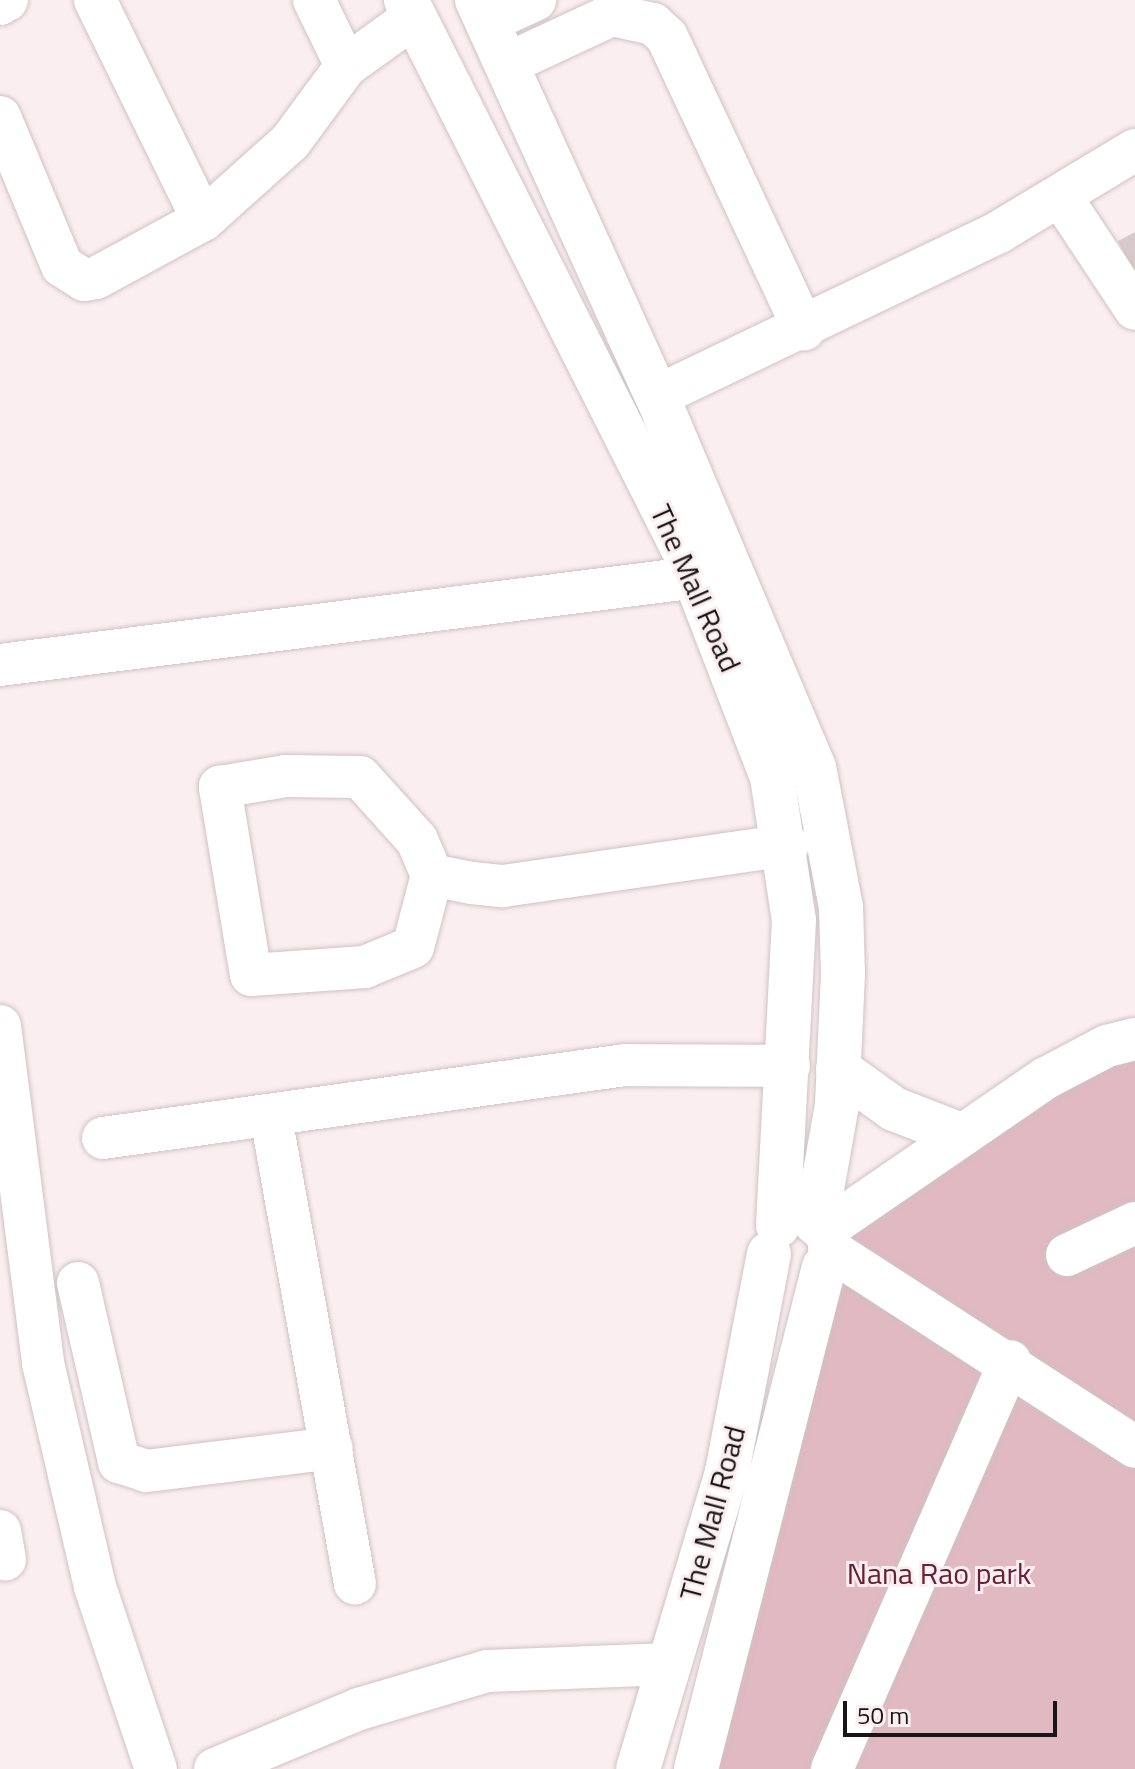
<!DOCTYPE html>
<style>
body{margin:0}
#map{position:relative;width:1135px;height:1769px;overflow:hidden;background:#fbeef1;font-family:"Titillium Web",sans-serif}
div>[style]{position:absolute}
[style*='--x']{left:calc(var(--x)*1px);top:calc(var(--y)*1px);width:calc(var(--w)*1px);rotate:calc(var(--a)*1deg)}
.green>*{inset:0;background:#e0b9c1}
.building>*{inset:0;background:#d7cacc}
.roads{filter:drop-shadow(0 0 2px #cfc2c4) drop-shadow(0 0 2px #cfc2c4)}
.minor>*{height:42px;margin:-21px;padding:0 21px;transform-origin:21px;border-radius:21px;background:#fff}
.major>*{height:44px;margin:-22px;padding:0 22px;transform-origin:22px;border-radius:22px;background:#fff}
span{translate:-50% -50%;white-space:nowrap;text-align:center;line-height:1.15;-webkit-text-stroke:6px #fbeef1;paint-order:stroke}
.street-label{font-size:30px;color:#191516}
.park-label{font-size:30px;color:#672037}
.scale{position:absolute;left:843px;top:1701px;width:214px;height:36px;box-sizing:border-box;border:4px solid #191516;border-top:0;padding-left:10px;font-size:24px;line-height:28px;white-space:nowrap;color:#191516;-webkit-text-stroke:6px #fbeef1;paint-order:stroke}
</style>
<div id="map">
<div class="green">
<i style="clip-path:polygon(1135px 1047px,1135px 1769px,679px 1769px,833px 1242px,962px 1135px)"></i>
</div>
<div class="building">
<i style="clip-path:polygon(1135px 232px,1135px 273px,1118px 241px)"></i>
</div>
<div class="roads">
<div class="minor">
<i style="--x:95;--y:0;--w:245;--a:63.9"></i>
<i style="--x:314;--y:0;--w:73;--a:64.1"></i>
<i style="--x:0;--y:4;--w:8;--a:-30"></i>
<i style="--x:487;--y:22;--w:53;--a:-24.6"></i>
<i style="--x:509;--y:63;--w:114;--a:-25"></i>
<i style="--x:612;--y:15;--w:42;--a:12.4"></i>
<i style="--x:653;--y:24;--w:19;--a:43"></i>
<i style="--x:667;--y:37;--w:323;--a:64.9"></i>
<i style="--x:0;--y:117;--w:161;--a:67.4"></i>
<i style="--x:62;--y:266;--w:26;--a:32"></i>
<i style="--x:84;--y:280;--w:12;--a:-9"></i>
<i style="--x:96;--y:278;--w:122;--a:-28.5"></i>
<i style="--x:203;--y:220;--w:117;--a:-41.9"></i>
<i style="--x:290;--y:142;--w:94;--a:-53.6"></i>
<i style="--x:346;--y:66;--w:84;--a:-35.8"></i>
<i style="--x:1061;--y:197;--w:134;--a:56.5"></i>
<i style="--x:657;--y:396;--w:379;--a:-25.6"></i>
<i style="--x:999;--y:232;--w:159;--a:-31.1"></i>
<i style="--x:0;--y:665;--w:735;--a:-7.19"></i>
<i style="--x:432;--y:875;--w:74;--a:104.8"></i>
<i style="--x:413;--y:947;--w:52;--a:157.4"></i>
<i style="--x:365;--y:967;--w:114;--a:176"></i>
<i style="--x:251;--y:975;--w:191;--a:-99.4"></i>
<i style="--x:220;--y:787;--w:67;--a:-9.5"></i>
<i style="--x:286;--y:776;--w:74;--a:0.8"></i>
<i style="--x:360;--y:777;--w:85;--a:47.9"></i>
<i style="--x:417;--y:840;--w:38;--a:67"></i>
<i style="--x:432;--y:875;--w:41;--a:11.3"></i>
<i style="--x:472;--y:883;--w:31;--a:6"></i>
<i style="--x:503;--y:886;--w:288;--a:-8.2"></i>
<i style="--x:0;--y:1026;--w:340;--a:82.7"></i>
<i style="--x:43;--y:1363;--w:230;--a:76.9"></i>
<i style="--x:95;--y:1587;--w:192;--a:71.5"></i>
<i style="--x:271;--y:1117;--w:474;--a:79.8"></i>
<i style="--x:103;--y:1138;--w:527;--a:-7.96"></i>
<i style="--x:625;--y:1065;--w:164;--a:0.3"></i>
<i style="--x:823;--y:1231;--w:270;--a:-34.5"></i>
<i style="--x:1046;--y:1078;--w:69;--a:-27.7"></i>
<i style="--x:1107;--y:1046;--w:29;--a:-14"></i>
<i style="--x:829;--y:1249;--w:364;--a:32.9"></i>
<i style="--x:1067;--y:1255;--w:75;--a:-25.2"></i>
<i style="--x:78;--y:1283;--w:184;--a:77.1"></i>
<i style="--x:119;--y:1462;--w:28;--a:18"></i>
<i style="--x:146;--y:1471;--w:187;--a:-7"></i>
<i style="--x:0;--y:1531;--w:29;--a:80"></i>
<i style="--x:215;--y:1769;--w:156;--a:-22.6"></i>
<i style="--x:359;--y:1709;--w:134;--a:-16.5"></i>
<i style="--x:487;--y:1671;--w:183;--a:-2.2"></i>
<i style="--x:832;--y:1769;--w:445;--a:-66.4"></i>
</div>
<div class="major">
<i style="--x:406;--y:0;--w:624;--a:63.23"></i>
<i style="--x:687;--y:557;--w:236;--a:68.9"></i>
<i style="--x:772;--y:777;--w:145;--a:81.3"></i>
<i style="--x:794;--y:920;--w:306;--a:93"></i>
<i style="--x:477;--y:0;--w:435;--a:65.6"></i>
<i style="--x:657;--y:396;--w:403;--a:67.1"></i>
<i style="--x:814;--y:767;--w:143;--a:79.1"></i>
<i style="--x:841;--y:907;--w:66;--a:88.3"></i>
<i style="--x:843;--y:973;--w:132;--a:92.6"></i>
<i style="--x:837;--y:1105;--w:120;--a:100.1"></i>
<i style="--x:838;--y:1069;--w:69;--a:35.5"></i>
<i style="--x:894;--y:1109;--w:69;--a:21.3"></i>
<i style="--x:638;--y:1769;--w:310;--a:-73.3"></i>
<i style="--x:727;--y:1472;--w:222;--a:-79.1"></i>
<i style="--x:696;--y:1769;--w:518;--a:-75.7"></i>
</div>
</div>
<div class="street-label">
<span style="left:696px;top:588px;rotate:66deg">The Mall Road</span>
<span style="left:712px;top:1513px;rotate:-75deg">The Mall Road</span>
</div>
<div class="park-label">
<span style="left:939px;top:1573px">Nana Rao park</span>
</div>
<div class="scale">50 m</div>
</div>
